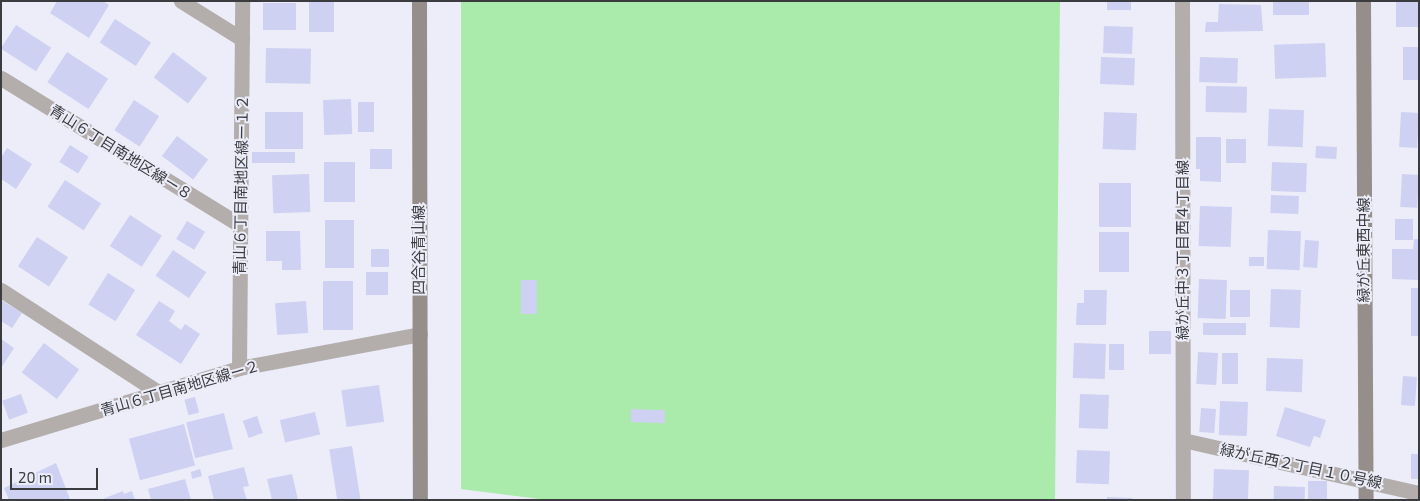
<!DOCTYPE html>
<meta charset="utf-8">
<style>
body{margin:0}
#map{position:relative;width:1420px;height:501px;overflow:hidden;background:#ecedf9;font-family:"Exo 2","Noto Sans JP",sans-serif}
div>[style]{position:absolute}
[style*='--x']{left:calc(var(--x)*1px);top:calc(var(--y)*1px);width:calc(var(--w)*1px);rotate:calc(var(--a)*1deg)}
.green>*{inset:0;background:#aaeaab}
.building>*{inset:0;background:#ced1f1;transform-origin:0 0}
.street>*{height:15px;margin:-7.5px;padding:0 7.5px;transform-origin:7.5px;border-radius:7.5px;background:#b3aeab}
.secondary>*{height:15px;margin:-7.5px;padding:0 7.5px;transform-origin:7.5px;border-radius:7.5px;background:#968e8b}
span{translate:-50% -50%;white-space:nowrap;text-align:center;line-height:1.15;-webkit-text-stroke:4px #ecedf9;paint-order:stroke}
.street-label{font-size:15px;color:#3b3c40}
.frame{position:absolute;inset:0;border:2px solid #3b3c40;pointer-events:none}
.scale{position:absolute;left:10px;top:468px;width:88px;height:22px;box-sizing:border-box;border:2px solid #3b3c40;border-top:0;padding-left:6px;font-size:15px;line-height:18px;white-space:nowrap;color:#3b3c40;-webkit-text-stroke:4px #ecedf9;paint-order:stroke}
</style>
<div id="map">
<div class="green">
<i style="clip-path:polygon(461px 1px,1060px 1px,1055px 500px,547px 500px,461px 489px)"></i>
</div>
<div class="building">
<i style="clip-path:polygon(57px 1px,103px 1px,109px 5px,89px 38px,50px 13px)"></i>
<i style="left:309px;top:1px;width:25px;height:31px"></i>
<i style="left:1107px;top:1px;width:24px;height:9px"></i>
<i style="left:1273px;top:1px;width:36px;height:14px"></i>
<i style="left:1396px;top:1px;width:23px;height:26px"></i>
<i style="left:263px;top:3px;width:33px;height:27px"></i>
<i style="clip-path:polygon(1219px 4px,1261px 5px,1263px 31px,1205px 32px,1206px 22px,1218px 22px)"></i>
<i style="left:115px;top:19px;width:43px;height:28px;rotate:33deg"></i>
<i style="left:16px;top:25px;width:42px;height:28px;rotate:33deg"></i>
<i style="left:1104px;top:26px;width:29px;height:27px;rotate:2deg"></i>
<i style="left:1325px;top:43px;width:34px;height:51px;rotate:88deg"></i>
<i style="left:1403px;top:47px;width:16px;height:33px"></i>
<i style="left:266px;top:48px;width:45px;height:35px;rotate:1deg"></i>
<i style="left:67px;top:52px;width:49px;height:36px;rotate:33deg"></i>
<i style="left:173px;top:52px;width:43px;height:32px;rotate:37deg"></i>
<i style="left:1101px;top:57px;width:34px;height:27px;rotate:2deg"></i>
<i style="left:1200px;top:57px;width:38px;height:25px;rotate:2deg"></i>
<i style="left:1206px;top:86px;width:41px;height:26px;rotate:1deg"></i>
<i style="left:351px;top:99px;width:35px;height:28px;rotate:88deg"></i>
<i style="left:134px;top:100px;width:30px;height:36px;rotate:33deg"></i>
<i style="left:374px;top:102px;width:30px;height:16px;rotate:90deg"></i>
<i style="left:1269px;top:109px;width:35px;height:37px;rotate:2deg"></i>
<i style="left:265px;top:112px;width:38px;height:37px"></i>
<i style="left:1104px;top:112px;width:33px;height:37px;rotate:2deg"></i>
<i style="left:1401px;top:112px;width:18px;height:35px;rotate:3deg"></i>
<i style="left:177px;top:136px;width:39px;height:25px;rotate:37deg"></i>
<i style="clip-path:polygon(1196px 137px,1221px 137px,1221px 182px,1200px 181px,1200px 169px,1196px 169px)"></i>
<i style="left:1226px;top:139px;width:20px;height:24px"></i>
<i style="left:70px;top:145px;width:22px;height:20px;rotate:32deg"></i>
<i style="left:1316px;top:146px;width:21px;height:12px;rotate:3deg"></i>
<i style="clip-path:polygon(7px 148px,32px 164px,16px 189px,1px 179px,1px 158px)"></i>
<i style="left:370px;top:149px;width:22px;height:20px"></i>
<i style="left:252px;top:152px;width:43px;height:11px"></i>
<i style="left:324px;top:162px;width:31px;height:40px"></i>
<i style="left:1272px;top:162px;width:35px;height:29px;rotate:2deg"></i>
<i style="left:309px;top:174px;width:38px;height:37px;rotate:88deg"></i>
<i style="left:1402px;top:174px;width:17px;height:33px;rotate:3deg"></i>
<i style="left:65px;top:180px;width:43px;height:32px;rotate:33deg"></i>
<i style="left:1099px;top:183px;width:32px;height:44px"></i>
<i style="left:1271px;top:195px;width:28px;height:18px;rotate:2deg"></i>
<i style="left:1200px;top:206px;width:32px;height:40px;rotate:2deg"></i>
<i style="left:130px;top:215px;width:38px;height:37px;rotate:33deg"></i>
<i style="left:1395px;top:219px;width:18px;height:21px"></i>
<i style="left:325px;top:220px;width:29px;height:48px"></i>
<i style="left:187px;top:221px;width:21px;height:21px;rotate:31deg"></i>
<i style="left:1268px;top:230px;width:33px;height:39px;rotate:2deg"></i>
<i style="clip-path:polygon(266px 231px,300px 231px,301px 270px,282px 270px,282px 261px,266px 261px)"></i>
<i style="left:1099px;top:232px;width:30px;height:40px"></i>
<i style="left:37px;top:237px;width:37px;height:35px;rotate:33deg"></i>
<i style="clip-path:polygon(1414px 239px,1419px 239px,1419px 280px,1392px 279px,1392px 249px,1413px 249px)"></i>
<i style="left:1305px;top:240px;width:14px;height:27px;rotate:4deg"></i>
<i style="left:371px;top:249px;width:18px;height:18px"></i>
<i style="left:173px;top:250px;width:40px;height:31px;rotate:34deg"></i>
<i style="left:1249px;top:257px;width:15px;height:9px"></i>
<i style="left:366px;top:272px;width:22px;height:23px"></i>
<i style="left:108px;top:273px;width:32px;height:37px;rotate:32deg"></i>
<i style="left:1199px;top:279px;width:28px;height:39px;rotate:2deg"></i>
<i style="left:521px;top:280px;width:16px;height:34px"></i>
<i style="left:323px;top:281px;width:30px;height:49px"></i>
<i style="left:1411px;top:288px;width:8px;height:48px"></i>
<i style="left:1271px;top:289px;width:30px;height:38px;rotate:2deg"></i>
<i style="clip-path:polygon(1084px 290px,1107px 290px,1106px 325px,1076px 325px,1077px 303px,1084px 303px)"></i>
<i style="left:1230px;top:290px;width:20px;height:27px"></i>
<i style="clip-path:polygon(1px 300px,22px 313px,12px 328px,1px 321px)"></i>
<i style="clip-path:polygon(159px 301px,175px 311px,169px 321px,181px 330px,185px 324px,200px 334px,181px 364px,136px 335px)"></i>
<i style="left:306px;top:301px;width:32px;height:31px;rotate:86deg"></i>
<i style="left:1203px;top:323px;width:43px;height:12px"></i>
<i style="left:1149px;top:331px;width:22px;height:23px"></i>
<i style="clip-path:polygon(1px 339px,14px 348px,1px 368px)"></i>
<i style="left:44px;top:343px;width:44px;height:37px;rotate:37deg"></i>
<i style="left:1074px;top:343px;width:32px;height:35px;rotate:2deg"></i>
<i style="left:1109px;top:344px;width:15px;height:26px"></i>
<i style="left:1198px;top:352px;width:20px;height:32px;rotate:3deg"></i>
<i style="left:1222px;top:353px;width:16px;height:31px"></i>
<i style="left:1267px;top:358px;width:36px;height:33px;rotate:2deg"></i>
<i style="left:1403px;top:376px;width:14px;height:29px;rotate:4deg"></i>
<i style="left:379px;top:385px;width:37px;height:38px;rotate:82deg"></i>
<i style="left:21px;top:394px;width:20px;height:20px;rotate:70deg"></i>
<i style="left:1080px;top:394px;width:29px;height:34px;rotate:2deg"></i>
<i style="left:195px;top:397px;width:16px;height:11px;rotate:75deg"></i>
<i style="left:1220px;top:401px;width:28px;height:34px;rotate:2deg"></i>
<i style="clip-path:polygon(1285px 407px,1326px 420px,1320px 438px,1314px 436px,1310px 447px,1276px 436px)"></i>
<i style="left:1201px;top:408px;width:15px;height:24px;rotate:4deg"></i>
<i style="left:631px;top:409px;width:34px;height:13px;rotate:2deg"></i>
<i style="left:315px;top:412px;width:23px;height:36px;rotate:77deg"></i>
<i style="left:224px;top:413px;width:37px;height:39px;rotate:76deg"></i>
<i style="left:257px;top:416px;width:18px;height:15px;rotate:71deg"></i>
<i style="left:184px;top:424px;width:43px;height:57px;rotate:75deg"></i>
<i style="left:352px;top:446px;width:54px;height:23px;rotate:81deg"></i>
<i style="left:1077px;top:450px;width:33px;height:33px;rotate:2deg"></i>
<i style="left:1411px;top:454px;width:8px;height:25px"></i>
<i style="clip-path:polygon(56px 463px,70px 499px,9px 500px,4px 488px)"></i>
<i style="clip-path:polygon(244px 467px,249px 486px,243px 487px,247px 500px,214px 500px,208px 476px)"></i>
<i style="clip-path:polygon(200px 469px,202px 476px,192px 479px,191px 472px)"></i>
<i style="left:1214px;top:469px;width:35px;height:31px;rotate:2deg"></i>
<i style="clip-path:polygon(292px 474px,298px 500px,272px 500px,267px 479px)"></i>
<i style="clip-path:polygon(185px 479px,191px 500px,151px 500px,148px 489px)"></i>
<i style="left:1308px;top:481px;width:19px;height:19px"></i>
<i style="left:1274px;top:486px;width:31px;height:14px;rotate:2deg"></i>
<i style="clip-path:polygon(123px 491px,124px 494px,132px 491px,135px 500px,100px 500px)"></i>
<i style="clip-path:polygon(1107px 497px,1132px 498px,1132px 500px,1107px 500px)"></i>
</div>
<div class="street">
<i style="--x:181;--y:1;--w:72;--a:31.9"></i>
<i style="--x:1182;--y:1;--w:499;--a:89.9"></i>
<i style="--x:1;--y:78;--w:281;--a:31.6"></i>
<i style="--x:1;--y:290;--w:187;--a:33"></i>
<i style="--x:239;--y:368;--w:367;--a:-89.5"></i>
<i style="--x:1;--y:440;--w:249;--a:-16.8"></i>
<i style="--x:239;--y:368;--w:184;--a:-10.6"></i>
<i style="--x:1183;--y:440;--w:242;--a:12.7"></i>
</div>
<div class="secondary">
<i style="--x:419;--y:1;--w:499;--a:89.9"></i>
<i style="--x:1363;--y:1;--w:499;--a:89.7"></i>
</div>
<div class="street-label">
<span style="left:121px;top:152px;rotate:32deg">青山６丁目南地区線ー８</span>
<span style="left:241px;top:185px;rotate:-89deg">青山６丁目南地区線ー１２</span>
<span style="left:419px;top:250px;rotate:-90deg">四合谷青山線</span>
<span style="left:1183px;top:250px;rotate:-90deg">緑が丘中３丁目西４丁目線</span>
<span style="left:1364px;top:250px;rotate:-90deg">緑が丘東西中線</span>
<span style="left:180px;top:388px;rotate:-16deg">青山６丁目南地区線ー２</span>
<span style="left:1301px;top:466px;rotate:12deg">緑が丘西２丁目１０号線</span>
</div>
<div class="frame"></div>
<div class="scale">20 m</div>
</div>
